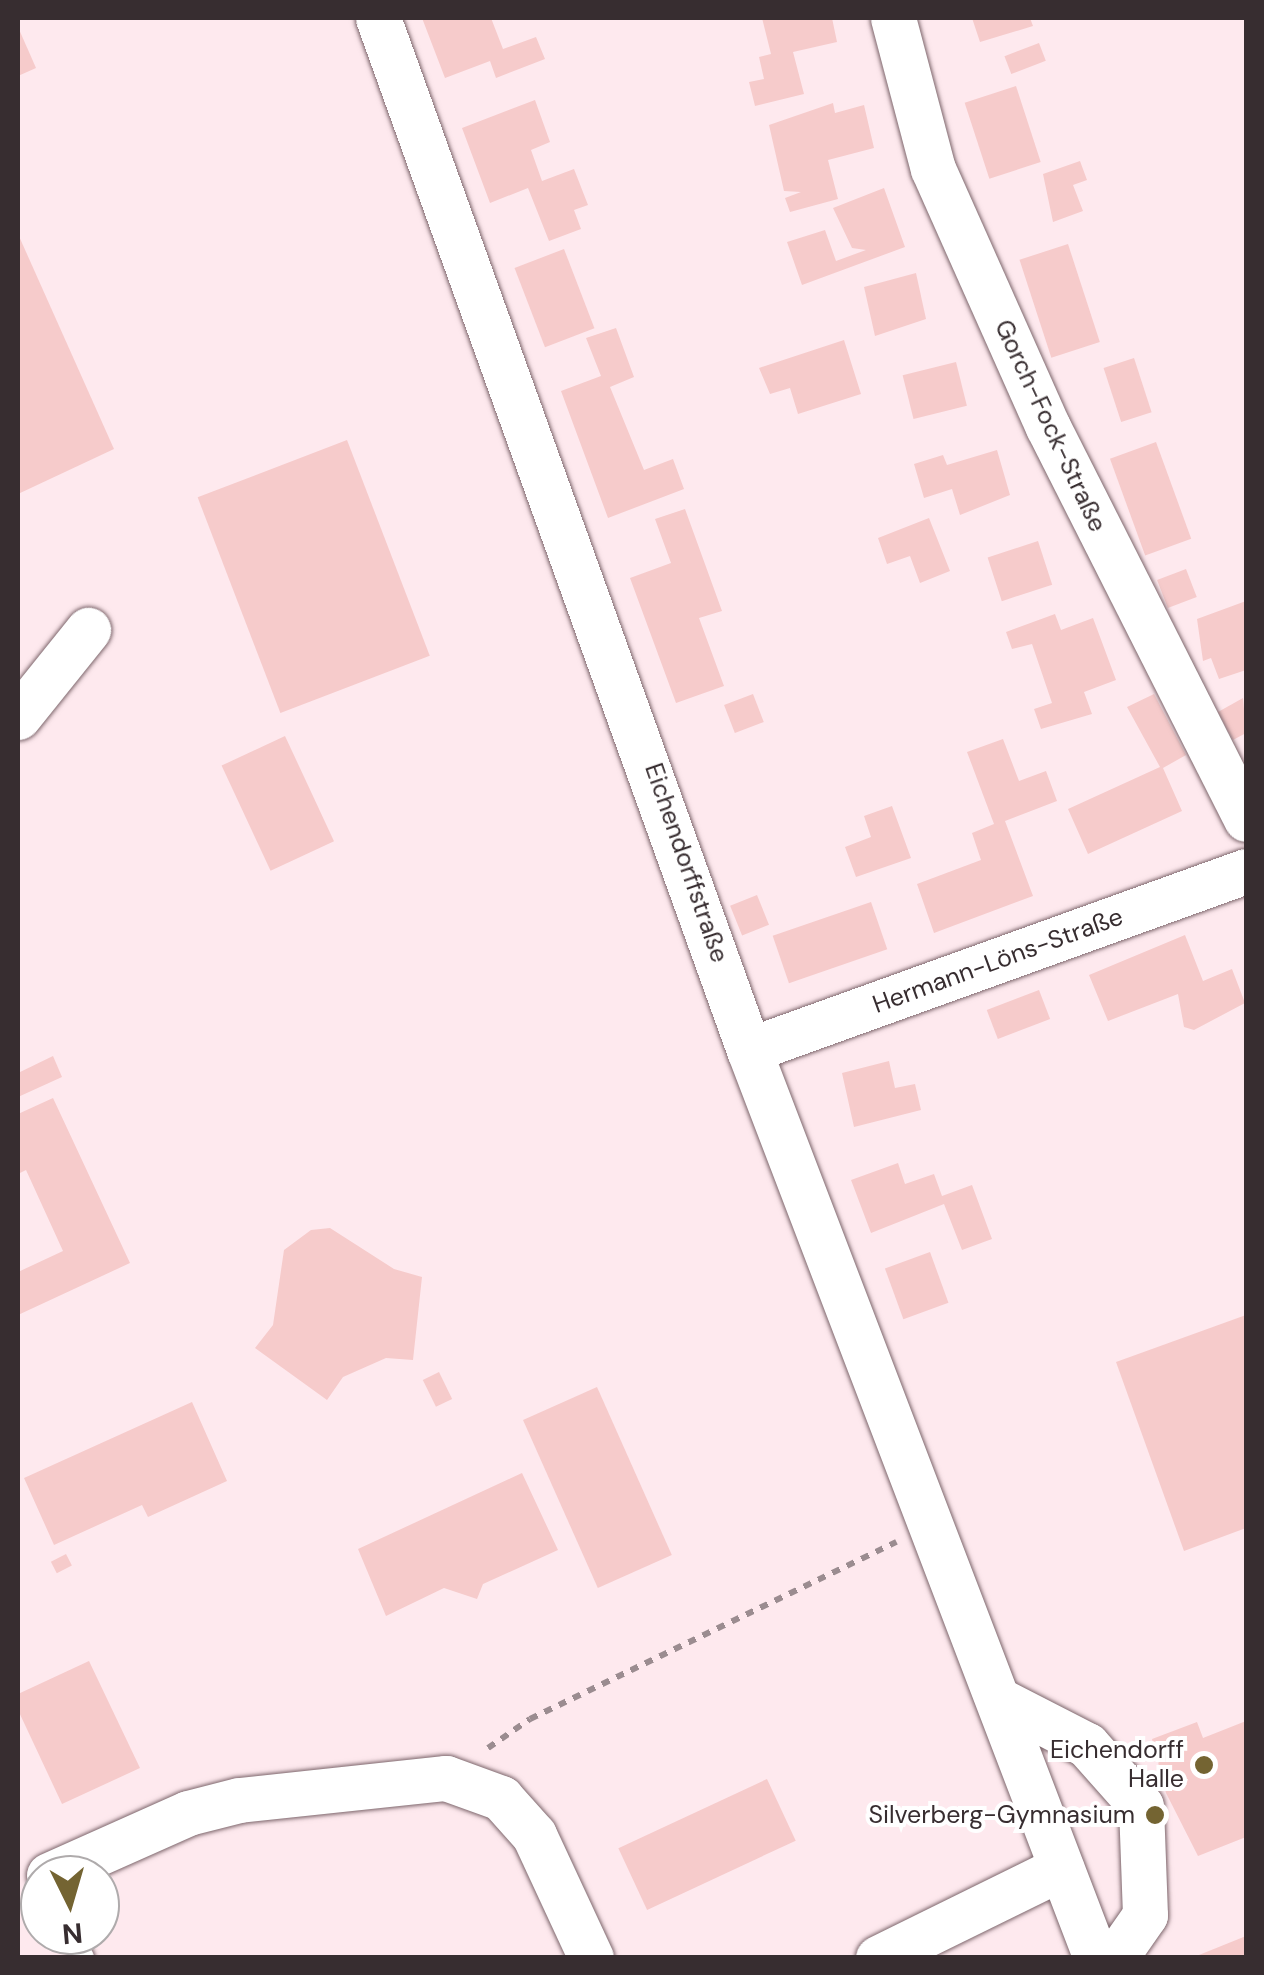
<!DOCTYPE html>
<meta charset="utf-8">
<style>
body{margin:0}
#map{position:relative;width:1264px;height:1975px;overflow:hidden;background:#fee9ee;font-family:"DM Sans",sans-serif}
div>[style]{position:absolute}
[style*='--x']{left:calc(var(--x)*1px);top:calc(var(--y)*1px);width:calc(var(--w)*1px);rotate:calc(var(--a)*1deg)}
.building>*{inset:0;background:#f6cbcb;transform-origin:0 0}
.path>*{height:6px;margin-top:-3px;transform-origin:0;background:repeating-linear-gradient(90deg,#9b8c90 0 8px,transparent 0 16px)}
.roads{filter:drop-shadow(0 0 2px #7d666c) drop-shadow(0 0 2px #7d666c)}
.lane>*{height:22px;margin:-11px;padding:0 11px;transform-origin:11px;border-radius:11px;background:#fff}
.street>*{height:45px;margin:-22.5px;padding:0 22.5px;transform-origin:22.5px;border-radius:22.5px;background:#fff}
.dots>*{width:28px;height:28px;translate:-50% -50%;box-sizing:border-box;border:5px solid #fff;border-radius:50%}
span{translate:-50% -50%;white-space:nowrap;text-align:center;line-height:1.15;-webkit-text-stroke:8px #fff;paint-order:stroke}
.street-label{font-size:25px;color:#372d30}
.poi-label{font-size:25px;color:#372d30}
.right{translate:-100% -50%;text-align:right}
.frame{position:absolute;inset:0;border:20px solid #372d30;pointer-events:none}
.north{position:absolute;left:20px;top:1855px;width:100px;height:100px;box-sizing:border-box;background:#fff;border:2px solid #afabac;border-radius:50%;rotate:175deg;font-size:28px;font-weight:700;line-height:40px;text-align:center;color:#372d30}
.north::after{content:'';display:block;margin:auto;width:35px;height:45px;background:#746432;clip-path:polygon(50% 0,100% 100%,50% 72%,0 100%)}
</style>
<div id="map">
<div class="building">
<i style="clip-path:polygon(422px 18px,491px 18px,503px 49px,536px 37px,545px 59px,496px 78px,490px 61px,445px 78px)"></i>
<i style="clip-path:polygon(762px 18px,832px 18px,837px 42px,793px 52px,804px 94px,755px 106px,749px 82px,764px 79px,759px 57px,771px 54px)"></i>
<i style="clip-path:polygon(972px 18px,1030px 18px,1033px 26px,980px 42px)"></i>
<i style="clip-path:polygon(18px 27px,36px 68px,18px 76px)"></i>
<i style="left:1039px;top:43px;width:19px;height:37px;rotate:69deg"></i>
<i style="left:1016px;top:86px;width:80px;height:54px;rotate:72deg"></i>
<i style="clip-path:polygon(535px 100px,550px 142px,531px 150px,542px 181px,574px 169px,588px 205px,574px 210px,581px 229px,549px 241px,528px 188px,490px 203px,462px 128px)"></i>
<i style="clip-path:polygon(833px 103px,835px 113px,864px 105px,874px 148px,828px 160px,838px 199px,790px 212px,785px 198px,801px 192px,784px 191px,769px 125px)"></i>
<i style="clip-path:polygon(1080px 161px,1087px 180px,1073px 185px,1083px 211px,1053px 222px,1043px 174px)"></i>
<i style="clip-path:polygon(884px 188px,905px 247px,802px 285px,787px 242px,825px 230px,836px 261px,866px 250px,852px 248px,833px 208px)"></i>
<i style="clip-path:polygon(18px 234px,114px 449px,18px 494px)"></i>
<i style="left:1068px;top:244px;width:103px;height:51px;rotate:72deg"></i>
<i style="left:564px;top:249px;width:85px;height:53px;rotate:69deg"></i>
<i style="clip-path:polygon(916px 273px,926px 319px,875px 336px,864px 287px)"></i>
<i style="clip-path:polygon(616px 328px,634px 377px,610px 387px,644px 470px,673px 459px,684px 489px,608px 518px,561px 391px,601px 376px,586px 338px)"></i>
<i style="clip-path:polygon(844px 340px,861px 394px,798px 414px,790px 388px,770px 394px,759px 368px)"></i>
<i style="left:1134px;top:358px;width:57px;height:32px;rotate:72deg"></i>
<i style="left:956px;top:362px;width:45px;height:55px;rotate:76deg"></i>
<i style="left:347px;top:440px;width:231px;height:160px;rotate:69deg"></i>
<i style="left:1156px;top:442px;width:103px;height:49px;rotate:70deg"></i>
<i style="clip-path:polygon(997px 450px,1010px 495px,960px 515px,952px 489px,924px 498px,914px 464px,943px 455px,947px 465px)"></i>
<i style="clip-path:polygon(685px 509px,722px 611px,699px 618px,724px 686px,676px 703px,630px 578px,671px 563px,655px 519px)"></i>
<i style="clip-path:polygon(929px 518px,950px 571px,920px 583px,910px 556px,887px 564px,878px 538px)"></i>
<i style="left:1038px;top:541px;width:46px;height:53px;rotate:72deg"></i>
<i style="left:1186px;top:569px;width:30px;height:31px;rotate:69deg"></i>
<i style="clip-path:polygon(1246px 601px,1246px 670px,1219px 679px,1211px 658px,1203px 661px,1197px 619px)"></i>
<i style="clip-path:polygon(1055px 614px,1061px 630px,1093px 618px,1116px 680px,1084px 692px,1092px 714px,1041px 729px,1034px 709px,1052px 703px,1032px 644px,1012px 649px,1006px 632px)"></i>
<i style="left:753px;top:694px;width:30px;height:31px;rotate:69deg"></i>
<i style="clip-path:polygon(1154px 694px,1186px 755px,1163px 768px,1182px 811px,1088px 854px,1068px 809px,1160px 767px,1127px 707px)"></i>
<i style="clip-path:polygon(1243px 698px,1246px 733px,1233px 740px,1218px 712px)"></i>
<i style="left:285px;top:736px;width:116px;height:70px;rotate:65deg"></i>
<i style="clip-path:polygon(1003px 739px,1019px 781px,1046px 771px,1057px 801px,1005px 821px,1033px 896px,934px 933px,917px 884px,981px 860px,972px 833px,994px 824px,967px 752px)"></i>
<i style="clip-path:polygon(892px 806px,911px 858px,856px 877px,845px 847px,871px 837px,864px 816px)"></i>
<i style="left:757px;top:895px;width:32px;height:29px;rotate:68deg"></i>
<i style="left:871px;top:902px;width:50px;height:104px;rotate:71deg"></i>
<i style="clip-path:polygon(1185px 935px,1203px 981px,1232px 969px,1245px 1003px,1194px 1030px,1184px 1027px,1178px 994px,1108px 1021px,1089px 975px)"></i>
<i style="left:1039px;top:990px;width:31px;height:56px;rotate:69deg"></i>
<i style="clip-path:polygon(53px 1056px,62px 1077px,18px 1097px,18px 1073px)"></i>
<i style="clip-path:polygon(889px 1061px,895px 1088px,915px 1084px,921px 1110px,854px 1127px,842px 1073px)"></i>
<i style="clip-path:polygon(53px 1098px,130px 1263px,18px 1315px,18px 1272px,63px 1251px,26px 1170px,18px 1174px,18px 1114px)"></i>
<i style="clip-path:polygon(898px 1163px,905px 1184px,934px 1174px,942px 1196px,972px 1185px,992px 1239px,962px 1250px,944px 1204px,871px 1233px,851px 1180px)"></i>
<i style="clip-path:polygon(330px 1228px,394px 1269px,422px 1277px,413px 1360px,386px 1358px,343px 1377px,327px 1400px,255px 1348px,273px 1325px,284px 1250px,311px 1230px)"></i>
<i style="left:930px;top:1252px;width:54px;height:48px;rotate:70deg"></i>
<i style="clip-path:polygon(1246px 1315px,1246px 1528px,1184px 1551px,1116px 1362px)"></i>
<i style="left:439px;top:1372px;width:30px;height:18px;rotate:64deg"></i>
<i style="left:597px;top:1387px;width:184px;height:81px;rotate:66deg"></i>
<i style="clip-path:polygon(192px 1402px,227px 1481px,148px 1517px,142px 1505px,54px 1545px,24px 1478px)"></i>
<i style="clip-path:polygon(522px 1473px,558px 1550px,483px 1584px,477px 1599px,444px 1588px,386px 1616px,358px 1549px)"></i>
<i style="left:66px;top:1554px;width:13px;height:17px;rotate:63deg"></i>
<i style="clip-path:polygon(89px 1661px,140px 1768px,62px 1804px,18px 1710px,18px 1694px)"></i>
<i style="clip-path:polygon(1246px 1721px,1246px 1837px,1198px 1856px,1166px 1793px,1152px 1739px,1197px 1722px,1203px 1738px)"></i>
<i style="left:767px;top:1779px;width:68px;height:164px;rotate:65deg"></i>
<i style="clip-path:polygon(1246px 1936px,1246px 1958px,1194px 1958px,1194px 1957px)"></i>
</div>
<div class="path">
<i style="--x:488;--y:1748;--w:51;--a:-34.6"></i>
<i style="--x:530;--y:1719;--w:407;--a:-25.8"></i>
</div>
<div class="roads">
<div class="lane">
<i style="--x:72;--y:1935;--w:25;--a:64"></i>
</div>
<div class="street">
<i style="--x:378;--y:18;--w:1097;--a:70.23"></i>
<i style="--x:749;--y:1050;--w:972;--a:69.09"></i>
<i style="--x:893;--y:18;--w:156;--a:75.2"></i>
<i style="--x:933;--y:169;--w:282;--a:66"></i>
<i style="--x:1048;--y:427;--w:439;--a:63.2"></i>
<i style="--x:18;--y:717;--w:112;--a:-51.2"></i>
<i style="--x:749;--y:1050;--w:528;--a:-19.81"></i>
<i style="--x:1005;--y:1703;--w:92;--a:27.1"></i>
<i style="--x:1087;--y:1745;--w:81;--a:48.5"></i>
<i style="--x:1141;--y:1806;--w:109;--a:87.9"></i>
<i style="--x:1145;--y:1915;--w:52;--a:124.9"></i>
<i style="--x:49;--y:1875;--w:152;--a:-24"></i>
<i style="--x:188;--y:1813;--w:53;--a:-14.3"></i>
<i style="--x:239;--y:1800;--w:208;--a:-6.1"></i>
<i style="--x:446;--y:1778;--w:59;--a:20"></i>
<i style="--x:501;--y:1798;--w:50;--a:48.3"></i>
<i style="--x:534;--y:1835;--w:136;--a:65.1"></i>
<i style="--x:878;--y:1958;--w:204;--a:-26.2"></i>
</div>
</div>
<div class="dots">
<i style="left:1204px;top:1765px;background:#746432"></i>
<i style="left:1155px;top:1815px;background:#746432"></i>
</div>
<div class="street-label">
<span style="left:1050px;top:426px;rotate:65deg">Gorch-Fock-Straße</span>
<span style="left:686px;top:863px;rotate:71deg">Eichendorffstraße</span>
<span style="left:998px;top:961px;rotate:-20deg">Hermann-Löns-Straße</span>
</div>
<div class="poi-label">
<span class="right" style="left:1184px;top:1765px">Eichendorff<br>Halle</span>
<span class="right" style="left:1135px;top:1815px">Silverberg-Gymnasium</span>
</div>
<div class="frame"></div>
<div class="north">N</div>
</div>
